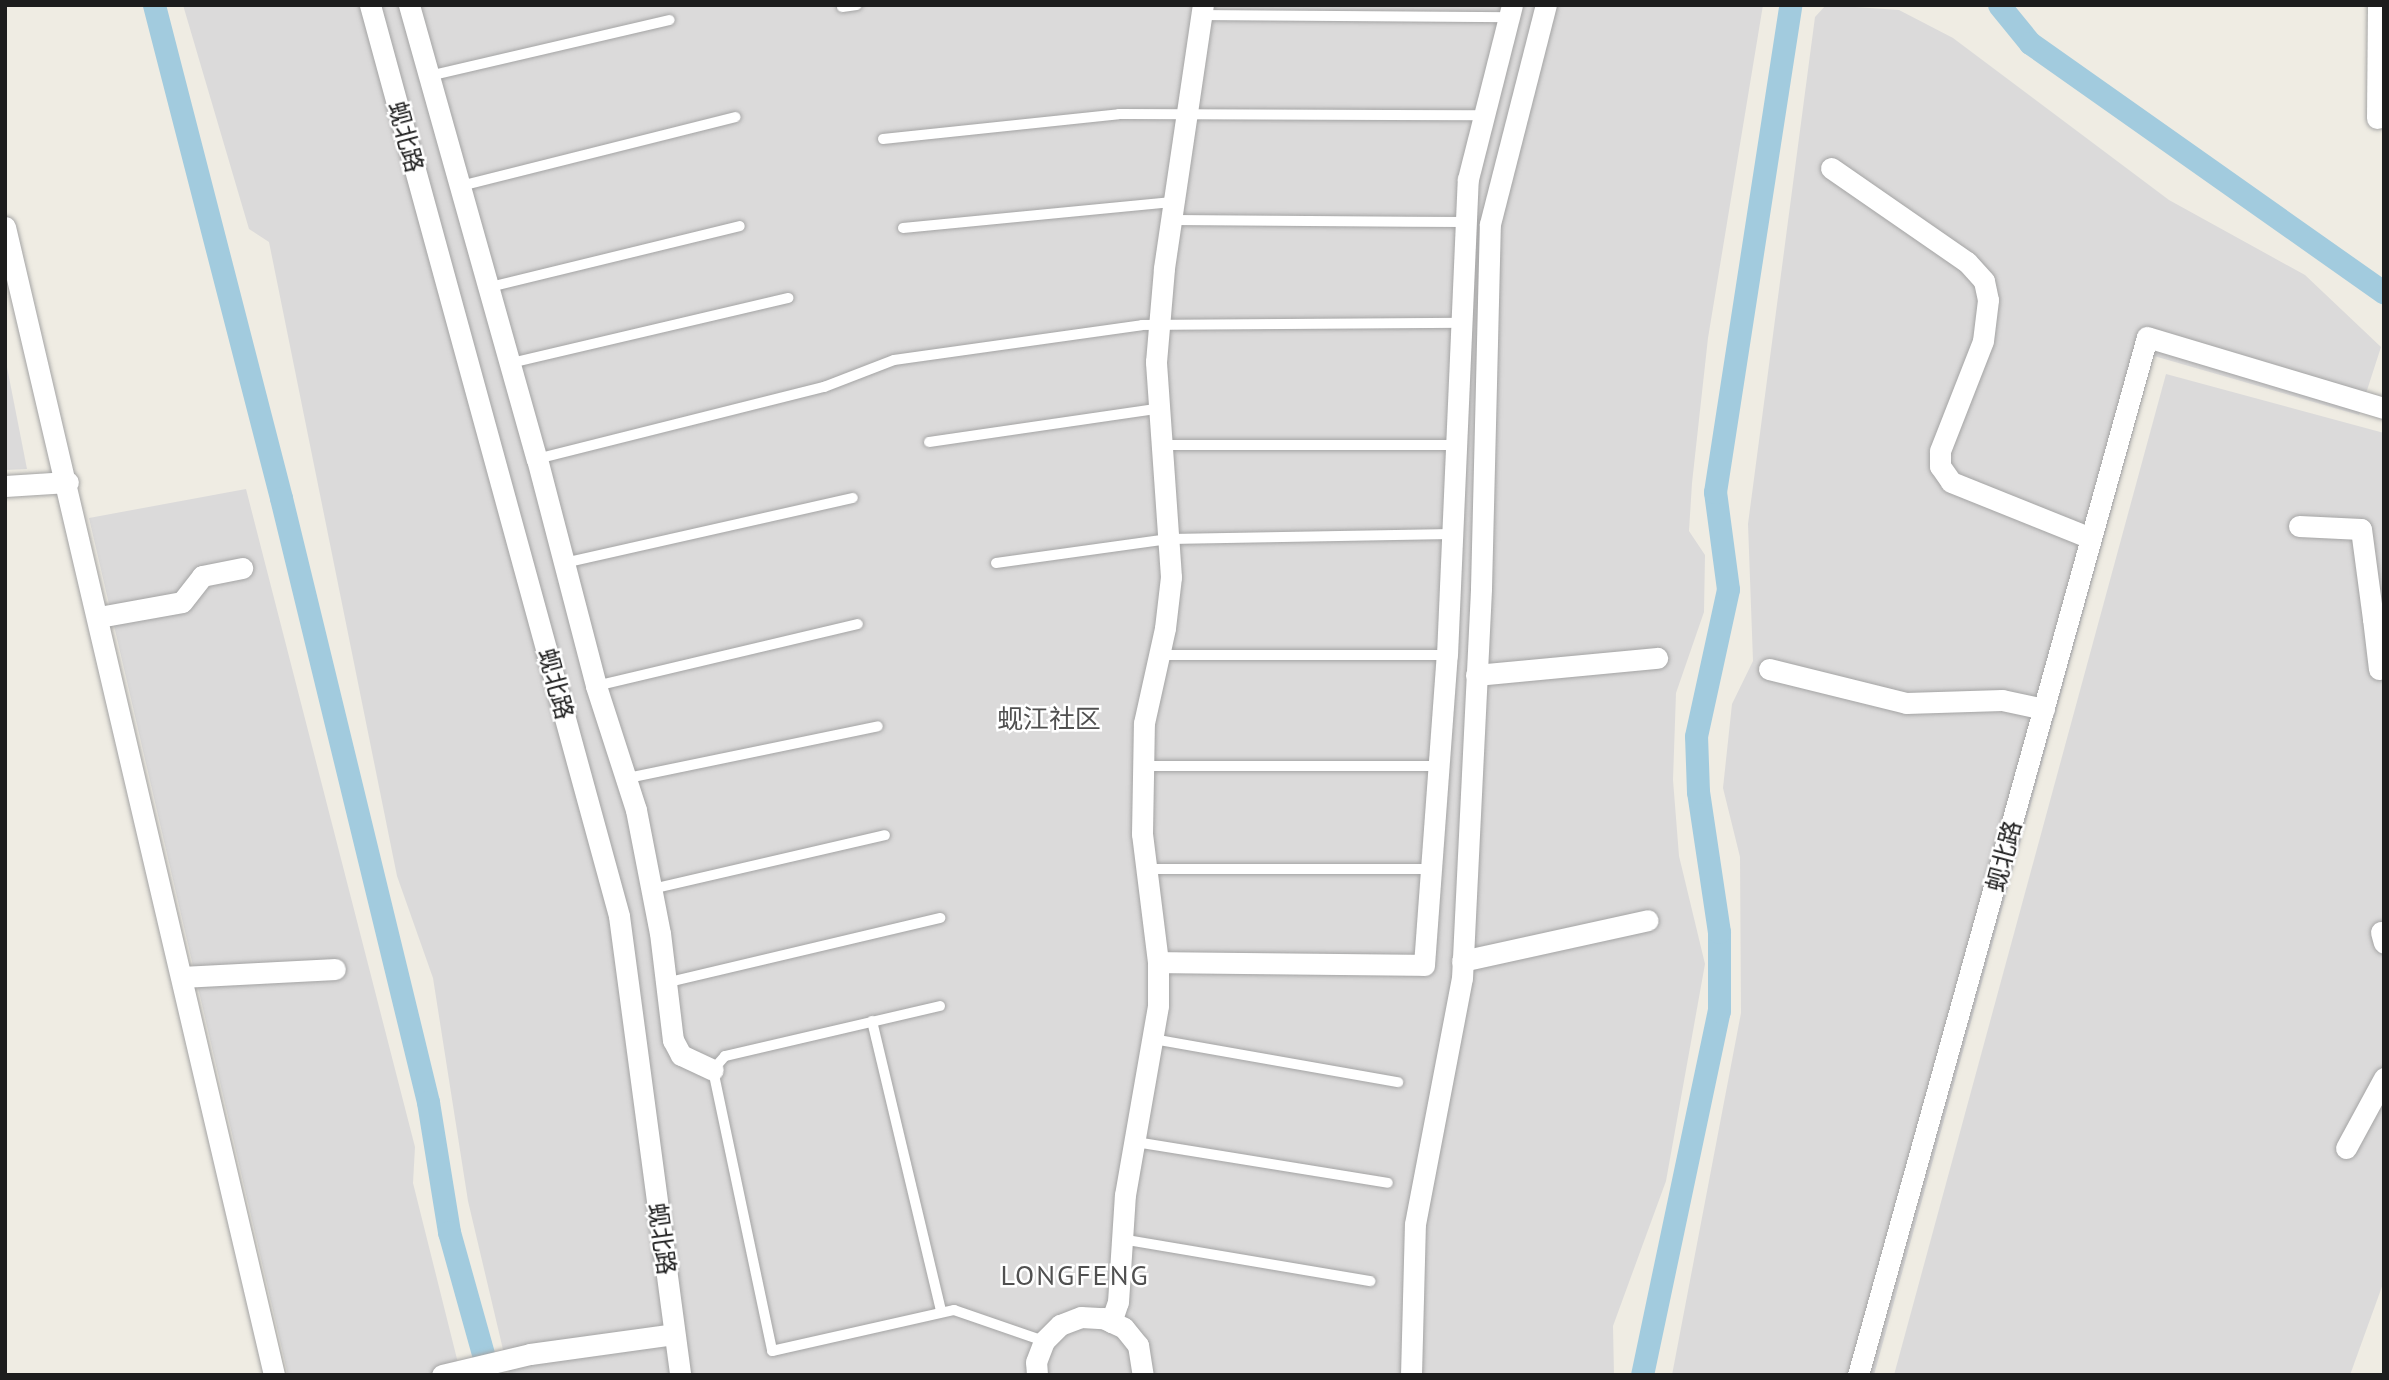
<!DOCTYPE html>
<meta charset="utf-8">
<style>
body{margin:0}
#map{position:relative;width:2389px;height:1380px;overflow:hidden;background:#efece3;font-family:"PT Sans","Noto Sans SC",sans-serif}
div>[style]{position:absolute}
[style*='--x']{left:calc(var(--x)*1px);top:calc(var(--y)*1px);width:calc(var(--w)*1px);rotate:calc(var(--a)*1deg)}
.residential>*{inset:0;background:#dbdada}
.canal>*{height:23px;margin:-11.5px;padding:0 11.5px;transform-origin:11.5px;border-radius:11.5px;background:#a2cbde}
.roads{filter:drop-shadow(0 0 2px #a4a4a4) drop-shadow(0 0 2px #a4a4a4)}
.lane>*{height:10px;margin:-5px;padding:0 5px;transform-origin:5px;border-radius:5px;background:#fff}
.street>*{height:21px;margin:-10.5px;padding:0 10.5px;transform-origin:10.5px;border-radius:10.5px;background:#fff}
span{translate:-50% -50%;white-space:nowrap;text-align:center;line-height:1.15;-webkit-text-stroke:5px #fff;paint-order:stroke}
.street-label{font-size:24px;color:#1d1d1d}
.neighbourhood-label{font-size:26px;color:#505050}
.quarter-label{font-size:28px;color:#505050;letter-spacing:2px}
.frame{position:absolute;inset:0;border:7px solid #1d1d1d;pointer-events:none}
</style>
<div id="map">
<div class="residential">
<i style="clip-path:polygon(183px 5px,1763px 5px,1708px 338px,1692px 483px,1689px 531px,1705px 555px,1704px 612px,1676px 693px,1673px 780px,1679px 856px,1705px 964px,1666px 1181px,1613px 1326px,1614px 1375px,509px 1375px,468px 1201px,433px 978px,397px 876px,269px 242px,249px 229px)"></i>
<i style="clip-path:polygon(1826px 5px,1899px 10px,1953px 38px,2169px 200px,2305px 275px,2381px 347px,2359px 415px,2154px 356px,1874px 1375px,1672px 1375px,1741px 1013px,1740px 857px,1723px 788px,1732px 704px,1753px 661px,1748px 524px,1815px 17px)"></i>
<i style="clip-path:polygon(5px 357px,27px 469px,5px 470px)"></i>
<i style="clip-path:polygon(2166px 374px,2384px 433px,2384px 1281px,2350px 1375px,1894px 1375px)"></i>
<i style="clip-path:polygon(246px 489px,415px 1147px,413px 1183px,461px 1375px,288px 1375px,89px 518px)"></i>
</div>
<div class="canal">
<i style="--x:154;--y:5;--w:509;--a:75.55"></i>
<i style="--x:281;--y:498;--w:622;--a:76.32"></i>
<i style="--x:428;--y:1102;--w:132;--a:80.8"></i>
<i style="--x:449;--y:1232;--w:148;--a:74.4"></i>
<i style="--x:1999;--y:5;--w:49;--a:50.8"></i>
<i style="--x:2030;--y:43;--w:433;--a:35.2"></i>
<i style="--x:1642;--y:1375;--w:372;--a:-78.1"></i>
<i style="--x:1719;--y:1011;--w:79;--a:-90"></i>
<i style="--x:1719;--y:932;--w:142;--a:-98.5"></i>
<i style="--x:1698;--y:792;--w:56;--a:-92"></i>
<i style="--x:1696;--y:736;--w:150;--a:-77.7"></i>
<i style="--x:1728;--y:589;--w:98;--a:-97.6"></i>
<i style="--x:1715;--y:492;--w:493;--a:-81.2"></i>
</div>
<div class="roads">
<div class="lane">
<i style="--x:842;--y:7;--w:15;--a:-8"></i>
<i style="--x:1202;--y:15;--w:307;--a:0.4"></i>
<i style="--x:429;--y:76;--w:247;--a:-13.1"></i>
<i style="--x:883;--y:139;--w:237;--a:-6"></i>
<i style="--x:1119;--y:114;--w:364;--a:0.2"></i>
<i style="--x:461;--y:186;--w:283;--a:-14.1"></i>
<i style="--x:1173;--y:220;--w:292;--a:0.4"></i>
<i style="--x:903;--y:228;--w:273;--a:-5.5"></i>
<i style="--x:490;--y:287;--w:257;--a:-13.7"></i>
<i style="--x:511;--y:363;--w:285;--a:-13.2"></i>
<i style="--x:929;--y:442;--w:229;--a:-8.3"></i>
<i style="--x:1160;--y:445;--w:297;--a:0"></i>
<i style="--x:537;--y:459;--w:296;--a:-14.1"></i>
<i style="--x:824;--y:387;--w:75;--a:-21.1"></i>
<i style="--x:894;--y:360;--w:250;--a:-8"></i>
<i style="--x:1142;--y:325;--w:319;--a:-0.4"></i>
<i style="--x:564;--y:563;--w:296;--a:-12.7"></i>
<i style="--x:996;--y:563;--w:176;--a:-7.9"></i>
<i style="--x:1170;--y:539;--w:282;--a:-1"></i>
<i style="--x:1158;--y:655;--w:289;--a:0"></i>
<i style="--x:596;--y:686;--w:269;--a:-13.3"></i>
<i style="--x:1142;--y:766;--w:297;--a:0"></i>
<i style="--x:628;--y:778;--w:255;--a:-11.7"></i>
<i style="--x:1146;--y:869;--w:285;--a:0"></i>
<i style="--x:652;--y:889;--w:239;--a:-13"></i>
<i style="--x:665;--y:983;--w:283;--a:-13.3"></i>
<i style="--x:940;--y:1006;--w:221;--a:166.9"></i>
<i style="--x:725;--y:1056;--w:18;--a:131"></i>
<i style="--x:713;--y:1070;--w:287;--a:78.1"></i>
<i style="--x:772;--y:1351;--w:187;--a:-12.7"></i>
<i style="--x:954;--y:1310;--w:95;--a:19"></i>
<i style="--x:872;--y:1021;--w:298;--a:76.6"></i>
<i style="--x:1153;--y:1039;--w:249;--a:10"></i>
<i style="--x:1136;--y:1142;--w:255;--a:9.2"></i>
<i style="--x:1121;--y:1239;--w:253;--a:9.6"></i>
</div>
<div class="street">
<i style="--x:370;--y:5;--w:944;--a:74.71"></i>
<i style="--x:619;--y:916;--w:463;--a:82.4"></i>
<i style="--x:409;--y:5;--w:472;--a:74.3"></i>
<i style="--x:537;--y:459;--w:235;--a:75.4"></i>
<i style="--x:596;--y:686;--w:130;--a:72.1"></i>
<i style="--x:636;--y:810;--w:125;--a:79"></i>
<i style="--x:660;--y:933;--w:108;--a:83.1"></i>
<i style="--x:673;--y:1040;--w:17;--a:62"></i>
<i style="--x:681;--y:1055;--w:35;--a:25"></i>
<i style="--x:2377;--y:118;--w:113;--a:-89.5"></i>
<i style="--x:1831;--y:168;--w:165;--a:34.7"></i>
<i style="--x:1967;--y:262;--w:25;--a:48"></i>
<i style="--x:1984;--y:281;--w:19;--a:78"></i>
<i style="--x:1988;--y:300;--w:41;--a:97"></i>
<i style="--x:1983;--y:341;--w:118;--a:111.4"></i>
<i style="--x:1940;--y:451;--w:15;--a:90"></i>
<i style="--x:1940;--y:466;--w:19;--a:55"></i>
<i style="--x:1951;--y:482;--w:150;--a:21.9"></i>
<i style="--x:5;--y:227;--w:1179;--a:76.81"></i>
<i style="--x:5;--y:486;--w:63;--a:-3.6"></i>
<i style="--x:2299;--y:526;--w:62;--a:2.8"></i>
<i style="--x:2361;--y:529;--w:91;--a:82.4"></i>
<i style="--x:99;--y:617;--w:84;--a:-10.2"></i>
<i style="--x:182;--y:602;--w:33;--a:-52"></i>
<i style="--x:202;--y:576;--w:41;--a:-11.3"></i>
<i style="--x:1769;--y:669;--w:141;--a:13.9"></i>
<i style="--x:1906;--y:703;--w:96;--a:-1.8"></i>
<i style="--x:2002;--y:700;--w:43;--a:12.1"></i>
<i style="--x:2379;--y:669;--w:50;--a:-96.8"></i>
<i style="--x:2373;--y:619;--w:11;--a:-10"></i>
<i style="--x:1476;--y:675;--w:182;--a:-5.4"></i>
<i style="--x:2381;--y:932;--w:11;--a:75"></i>
<i style="--x:1462;--y:961;--w:190;--a:-12.4"></i>
<i style="--x:1158;--y:962;--w:266;--a:0.6"></i>
<i style="--x:1424;--y:965;--w:311;--a:-85.8"></i>
<i style="--x:1447;--y:655;--w:476;--a:-87.5"></i>
<i style="--x:1468;--y:179;--w:179;--a:-75.8"></i>
<i style="--x:182;--y:977;--w:153;--a:-3"></i>
<i style="--x:2346;--y:1148;--w:80;--a:-61.5"></i>
<i style="--x:1111;--y:1322;--w:21;--a:-71"></i>
<i style="--x:1118;--y:1302;--w:107;--a:-86.3"></i>
<i style="--x:1125;--y:1195;--w:193;--a:-80.1"></i>
<i style="--x:1158;--y:1005;--w:43;--a:-90"></i>
<i style="--x:1158;--y:962;--w:129;--a:-97.1"></i>
<i style="--x:1142;--y:834;--w:111;--a:-89"></i>
<i style="--x:1144;--y:723;--w:97;--a:-77.5"></i>
<i style="--x:1165;--y:628;--w:51;--a:-83.3"></i>
<i style="--x:1171;--y:577;--w:216;--a:-94"></i>
<i style="--x:1156;--y:362;--w:94;--a:-85.1"></i>
<i style="--x:1164;--y:268;--w:266;--a:-81.6"></i>
<i style="--x:442;--y:1375;--w:90;--a:-13.4"></i>
<i style="--x:530;--y:1354;--w:145;--a:-7.9"></i>
<i style="--x:1037;--y:1375;--w:13;--a:-94"></i>
<i style="--x:1036;--y:1362;--w:22;--a:-69"></i>
<i style="--x:1044;--y:1341;--w:23;--a:-45"></i>
<i style="--x:1060;--y:1325;--w:22;--a:-21"></i>
<i style="--x:1081;--y:1317;--w:22;--a:3"></i>
<i style="--x:1103;--y:1318;--w:23;--a:25"></i>
<i style="--x:1124;--y:1328;--w:22;--a:51"></i>
<i style="--x:1138;--y:1345;--w:30;--a:81"></i>
<i style="--x:1411;--y:1375;--w:151;--a:-88.5"></i>
<i style="--x:1415;--y:1224;--w:250;--a:-79.2"></i>
<i style="--x:1462;--y:978;--w:390;--a:-87.2"></i>
<i style="--x:1481;--y:588;--w:364;--a:-88.6"></i>
<i style="--x:1490;--y:224;--w:226;--a:-75.7"></i>
<i style="--x:1858;--y:1375;--w:1077;--a:-74.44"></i>
<i style="--x:2147;--y:337;--w:247;--a:16.7"></i>
</div>
</div>
<div class="street-label">
<span style="left:406px;top:137px;rotate:75deg">蚬北路</span>
<span style="left:556px;top:684px;rotate:75deg">蚬北路</span>
<span style="left:2004px;top:856px;rotate:-75deg">蚬北路</span>
<span style="left:662px;top:1239px;rotate:82deg">蚬北路</span>
</div>
<div class="neighbourhood-label">
<span style="left:1049px;top:719px">蚬江社区</span>
</div>
<div class="quarter-label">
<span style="left:1075px;top:1275px">LONGFENG</span>
</div>
<div class="frame"></div>
</div>
